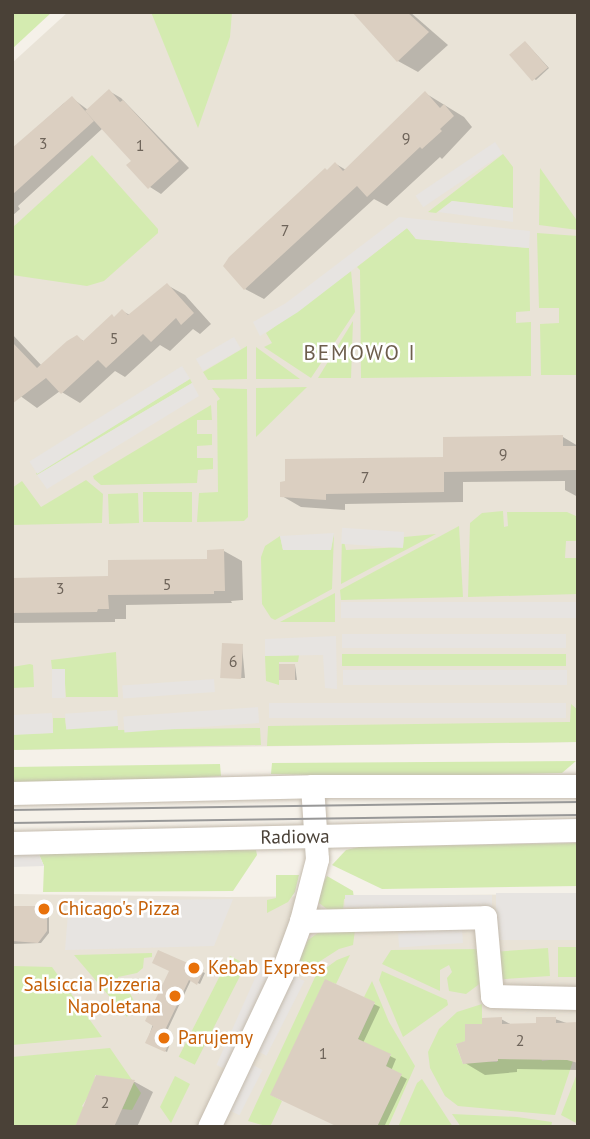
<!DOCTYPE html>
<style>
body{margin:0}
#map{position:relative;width:590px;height:1139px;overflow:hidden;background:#f5f1e9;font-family:"PT Sans",sans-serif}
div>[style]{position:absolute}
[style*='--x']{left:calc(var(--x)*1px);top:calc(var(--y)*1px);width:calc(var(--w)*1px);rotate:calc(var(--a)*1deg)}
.residential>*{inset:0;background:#e9e3d7}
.green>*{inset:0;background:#d4ebb0;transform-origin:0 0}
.parking>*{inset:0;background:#e7e4e1;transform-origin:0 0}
.shadow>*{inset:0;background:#0003}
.building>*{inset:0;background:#dbcfc1;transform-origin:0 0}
.roads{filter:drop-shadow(0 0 2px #c4bbae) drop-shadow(0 0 2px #c4bbae)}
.minor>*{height:23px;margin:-11.5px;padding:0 11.5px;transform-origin:11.5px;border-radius:11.5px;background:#fff}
.tram>*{height:2px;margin:-1px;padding:0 1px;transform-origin:1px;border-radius:1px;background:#989898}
.dots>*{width:19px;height:19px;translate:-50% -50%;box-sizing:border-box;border:4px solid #fff;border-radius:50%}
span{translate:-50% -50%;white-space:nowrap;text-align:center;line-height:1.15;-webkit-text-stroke:5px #fff;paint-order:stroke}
.number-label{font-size:16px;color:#6e645a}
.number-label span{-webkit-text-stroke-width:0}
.street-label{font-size:19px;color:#4a4137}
.food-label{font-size:19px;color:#c56008}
.left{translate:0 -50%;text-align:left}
.right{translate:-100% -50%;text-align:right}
.neighbourhood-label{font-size:21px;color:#6d5e4d;letter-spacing:2px}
.frame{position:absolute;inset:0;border:14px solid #4a4137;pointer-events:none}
</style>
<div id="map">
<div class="residential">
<i style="clip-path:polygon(68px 12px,578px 12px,578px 742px,12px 750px,12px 63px)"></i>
<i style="clip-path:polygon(12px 894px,228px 897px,578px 894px,578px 1127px,12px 1127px)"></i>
</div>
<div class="green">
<i style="clip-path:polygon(12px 12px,52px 12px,12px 49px)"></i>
<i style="clip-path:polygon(151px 12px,232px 12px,230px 37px,198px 128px)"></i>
<i style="clip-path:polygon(503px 154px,513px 167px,513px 208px,452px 201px,436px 213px,428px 212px)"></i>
<i style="clip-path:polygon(92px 155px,158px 229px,158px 233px,104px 281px,87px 286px,12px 275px,12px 228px)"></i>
<i style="clip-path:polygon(540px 168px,578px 222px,578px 230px,539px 225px)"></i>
<i style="clip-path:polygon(407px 228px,416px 239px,529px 248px,530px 311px,516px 312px,516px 323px,531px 322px,531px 376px,361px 378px,360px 270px,357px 267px)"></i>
<i style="clip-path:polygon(537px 233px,578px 236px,578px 375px,541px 375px,540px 324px,559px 323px,559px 308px,539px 308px)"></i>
<i style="clip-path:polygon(351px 271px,355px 312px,311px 378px,264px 347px,272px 343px,266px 333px)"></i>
<i style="clip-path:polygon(353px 321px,351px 378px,318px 378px)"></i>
<i style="clip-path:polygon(247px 346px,247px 379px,208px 380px,203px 372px)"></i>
<i style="clip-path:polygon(256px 347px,300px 379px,256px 379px)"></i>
<i style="clip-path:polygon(190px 379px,192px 383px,37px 475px,36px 473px)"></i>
<i style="clip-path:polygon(307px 387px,256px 437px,256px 388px)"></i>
<i style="clip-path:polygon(212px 388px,247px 389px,248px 517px,244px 521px,197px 522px,199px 493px,218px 492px,217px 401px,220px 399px)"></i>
<i style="clip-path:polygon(211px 405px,212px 420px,197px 420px,197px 434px,212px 434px,212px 445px,197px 446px,197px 458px,213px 458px,213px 469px,198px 470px,197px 483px,101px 485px,94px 479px,93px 476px)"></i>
<i style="clip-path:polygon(86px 480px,103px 494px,102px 523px,12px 525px,12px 488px,22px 481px,41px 507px)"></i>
<i style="left:192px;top:492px;width:30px;height:49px;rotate:90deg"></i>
<i style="left:138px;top:493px;width:30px;height:30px;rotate:88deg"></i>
<i style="clip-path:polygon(503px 511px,504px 527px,508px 526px,507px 512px,567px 512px,578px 517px,578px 541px,566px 541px,565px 558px,577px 558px,578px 548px,578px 594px,468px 597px,470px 523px,482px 513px)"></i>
<i style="clip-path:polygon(459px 526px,463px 597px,341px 600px,340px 590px)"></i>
<i style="clip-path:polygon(334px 533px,332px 589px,275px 620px,271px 618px,262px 604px,261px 557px,265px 546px,280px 536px,283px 550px,331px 549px)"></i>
<i style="clip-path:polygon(342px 533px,346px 550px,403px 547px,404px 537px,436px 534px,341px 584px)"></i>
<i style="clip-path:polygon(335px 593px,335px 622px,280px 622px)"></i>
<i style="clip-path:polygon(116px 652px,118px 697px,66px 697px,64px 669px,52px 669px,51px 660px)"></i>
<i style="left:566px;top:654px;width:12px;height:224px;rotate:90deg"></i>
<i style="clip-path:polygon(299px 655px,298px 662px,279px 662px,279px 685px,266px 681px,265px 656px)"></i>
<i style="clip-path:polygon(30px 664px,33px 665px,34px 687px,12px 688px,12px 667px)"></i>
<i style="clip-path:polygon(571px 704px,578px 710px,578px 742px,267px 746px,268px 726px,570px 722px)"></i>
<i style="clip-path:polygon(53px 718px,65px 718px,66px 727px,118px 726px,118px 730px,260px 728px,261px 745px,12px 750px,12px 734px,53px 733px)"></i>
<i style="clip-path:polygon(576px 761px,562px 773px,389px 777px,271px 774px,272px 763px)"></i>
<i style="clip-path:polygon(220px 764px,221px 776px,145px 781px,12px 783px,12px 767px)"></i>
<i style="clip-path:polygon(578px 843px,578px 886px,382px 889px,332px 865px,346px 850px,359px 847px)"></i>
<i style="clip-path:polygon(256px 850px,257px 855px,233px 891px,43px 892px,44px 866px,38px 852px)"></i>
<i style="clip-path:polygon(276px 875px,299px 875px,295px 892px,288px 902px,267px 913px,267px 900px,276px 898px)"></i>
<i style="clip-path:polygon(327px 876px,353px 891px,354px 899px,344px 899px,343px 911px,331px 912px,319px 903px,318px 892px)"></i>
<i style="clip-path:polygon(355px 930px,353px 945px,339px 949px,308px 969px,297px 964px,308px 940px,315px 935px,321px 931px)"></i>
<i style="left:558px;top:947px;width:20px;height:30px"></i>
<i style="left:548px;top:948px;width:28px;height:49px;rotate:86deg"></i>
<i style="clip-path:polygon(482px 949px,482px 982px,466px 994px,449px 991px,447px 978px,452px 972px,449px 965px,440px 970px,440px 991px,382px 964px,391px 950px)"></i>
<i style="clip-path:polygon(152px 953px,152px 957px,144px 958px,143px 968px,137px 973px,118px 977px,118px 987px,129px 991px,134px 1001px,127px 1017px,74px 955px)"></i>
<i style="clip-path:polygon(350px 955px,336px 984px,325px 980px,271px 1095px,282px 1101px,270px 1127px,248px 1121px,316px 975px,337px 960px)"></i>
<i style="left:230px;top:956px;width:18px;height:113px;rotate:27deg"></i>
<i style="clip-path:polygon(12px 966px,52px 967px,102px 1037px,12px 1045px)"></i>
<i style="clip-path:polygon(382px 971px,447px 1000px,448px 1005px,403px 1037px,379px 980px)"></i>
<i style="clip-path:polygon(372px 981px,389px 1022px,415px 1066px,388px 1127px,377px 1127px,386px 1066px,391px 1054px,352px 1051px,375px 1003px,364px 997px)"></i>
<i style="clip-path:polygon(482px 1004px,482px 1024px,465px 1024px,465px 1041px,456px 1045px,463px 1064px,474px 1060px,497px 1062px,498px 1059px,541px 1058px,542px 1061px,564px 1058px,573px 1061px,555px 1115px,458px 1106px,445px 1096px,430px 1068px,428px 1052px,439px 1029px,457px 1012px)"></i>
<i style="clip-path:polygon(110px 1048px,141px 1093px,132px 1110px,122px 1109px,129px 1094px,114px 1078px,95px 1075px,94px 1087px,82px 1106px,84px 1108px,75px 1127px,12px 1127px,12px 1057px)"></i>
<i style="clip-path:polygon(578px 1071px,578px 1124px,561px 1115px)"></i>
<i style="clip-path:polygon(175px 1076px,190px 1084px,171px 1123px,160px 1107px)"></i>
<i style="clip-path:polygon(422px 1079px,453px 1127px,398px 1127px,417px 1083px)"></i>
<i style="clip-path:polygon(452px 1114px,517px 1117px,552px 1122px,551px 1127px,461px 1127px)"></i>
</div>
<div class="parking">
<i style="left:495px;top:142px;width:14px;height:96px;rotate:56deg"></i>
<i style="clip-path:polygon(452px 201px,513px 208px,513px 222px,438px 212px)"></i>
<i style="clip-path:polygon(399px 217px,530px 231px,529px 248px,416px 239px,407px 228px,298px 312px,260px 336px,253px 322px,286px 303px)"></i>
<i style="left:234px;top:337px;width:14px;height:44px;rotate:60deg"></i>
<i style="left:182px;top:366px;width:15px;height:180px;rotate:58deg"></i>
<i style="clip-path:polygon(192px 383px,199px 396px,47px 489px,37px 475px)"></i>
<i style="left:404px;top:532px;width:16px;height:62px;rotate:94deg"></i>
<i style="clip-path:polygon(334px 533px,331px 550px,283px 550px,280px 536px)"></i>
<i style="left:578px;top:602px;width:16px;height:237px;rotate:90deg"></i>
<i style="left:566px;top:634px;width:14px;height:224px;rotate:90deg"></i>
<i style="clip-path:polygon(336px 636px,337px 689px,325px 688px,323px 655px,265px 656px,265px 639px)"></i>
<i style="left:52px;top:669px;width:13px;height:29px"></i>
<i style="left:567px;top:670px;width:15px;height:224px;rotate:90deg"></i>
<i style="left:214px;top:679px;width:13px;height:92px;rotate:86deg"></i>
<i style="left:566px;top:703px;width:15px;height:297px;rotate:90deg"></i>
<i style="left:258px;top:707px;width:16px;height:135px;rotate:86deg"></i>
<i style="left:117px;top:710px;width:16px;height:52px;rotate:86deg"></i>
<i style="left:52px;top:713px;width:20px;height:40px;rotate:87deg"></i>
<i style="clip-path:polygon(38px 852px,44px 866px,12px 867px,12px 853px)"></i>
<i style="left:578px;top:893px;width:47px;height:82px;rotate:90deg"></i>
<i style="left:492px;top:895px;width:12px;height:147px;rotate:90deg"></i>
<i style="clip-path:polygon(233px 899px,214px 946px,65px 950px,69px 901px)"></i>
<i style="left:462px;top:929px;width:14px;height:64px;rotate:86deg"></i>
<i style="left:264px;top:958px;width:12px;height:117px;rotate:24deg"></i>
<i style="left:293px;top:975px;width:13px;height:84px;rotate:27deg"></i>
<i style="left:251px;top:1064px;width:13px;height:51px;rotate:27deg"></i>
</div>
<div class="shadow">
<i style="clip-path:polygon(354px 12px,410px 12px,448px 45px,418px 72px,398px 61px)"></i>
<i style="clip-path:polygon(527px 44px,549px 68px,536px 80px,533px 78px)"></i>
<i style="clip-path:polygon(109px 91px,121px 98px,189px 168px,161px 194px,150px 187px,133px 161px,103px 128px,18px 206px,20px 209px,12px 216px,12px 150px,63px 104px,72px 98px,88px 110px)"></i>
<i style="clip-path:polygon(425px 93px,464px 117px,472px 127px,442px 159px,440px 157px,387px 206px,374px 199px,264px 299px,245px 289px,328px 172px,336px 164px,346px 170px)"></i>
<i style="clip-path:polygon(167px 285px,185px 295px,211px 324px,200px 334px,193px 329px,170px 351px,160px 345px,125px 377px,115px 371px,80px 403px,60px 391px,37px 408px,12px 390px,12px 334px,42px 366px,77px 337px,85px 342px,122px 311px,130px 315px)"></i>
<i style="clip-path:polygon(563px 437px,578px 446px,578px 497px,565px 490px,565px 481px,463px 482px,463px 502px,345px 504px,345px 510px,301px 507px,282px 496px,445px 458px)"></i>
<i style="clip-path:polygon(224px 551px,242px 561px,243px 600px,231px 601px,232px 603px,126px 605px,126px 619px,115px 619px,115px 622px,12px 623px,12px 580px,110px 578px,209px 560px)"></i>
<i style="clip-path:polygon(242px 646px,245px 678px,227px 678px,225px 677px)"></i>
<i style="clip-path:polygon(295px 665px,297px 680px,282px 679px)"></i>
<i style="clip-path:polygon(39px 907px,42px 915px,49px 917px,49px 933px,41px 943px,12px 944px,12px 908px)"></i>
<i style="clip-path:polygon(158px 952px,205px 973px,200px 984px,191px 980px,167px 1031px,173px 1036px,167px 1052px,147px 1042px,171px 970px)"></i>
<i style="clip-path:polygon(326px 981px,380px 1007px,363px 1043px,396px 1059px,391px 1071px,407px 1079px,384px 1127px,340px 1127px)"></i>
<i style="clip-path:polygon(501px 1019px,512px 1025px,538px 1025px,555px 1019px,578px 1027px,578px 1070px,517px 1069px,517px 1072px,485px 1075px,465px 1063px,467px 1042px,484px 1026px)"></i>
<i style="clip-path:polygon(97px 1077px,135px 1082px,153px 1092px,137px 1127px,77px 1127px)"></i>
</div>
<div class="building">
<i style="clip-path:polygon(352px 12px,407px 12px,429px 32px,397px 62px)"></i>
<i style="left:525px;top:41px;width:35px;height:21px;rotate:49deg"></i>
<i style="clip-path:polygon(109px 89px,120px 102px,123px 100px,179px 161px,148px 189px,126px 165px,131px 161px,85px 111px)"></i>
<i style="clip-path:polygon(425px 91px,440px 108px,444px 104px,454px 116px,440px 129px,442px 131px,422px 149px,420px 147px,367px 197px,357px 186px,244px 290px,223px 266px,229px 257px,325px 168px,327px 170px,335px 162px,343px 171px)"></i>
<i style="clip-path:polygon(72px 96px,94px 121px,12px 195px,12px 148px)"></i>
<i style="clip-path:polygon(167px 283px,194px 313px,181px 325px,176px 318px,151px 342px,143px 334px,106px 368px,98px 360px,61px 394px,46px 378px,12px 404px,12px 342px,37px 368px,67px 341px,77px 335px,83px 341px,112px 314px,114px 317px,122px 309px,128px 315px)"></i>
<i style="clip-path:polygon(563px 435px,563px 446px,578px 446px,578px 470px,444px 472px,444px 492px,326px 494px,326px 500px,280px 497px,280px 482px,285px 481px,285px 459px,443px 457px,443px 437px)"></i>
<i style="clip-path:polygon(224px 549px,225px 591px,214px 591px,214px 594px,108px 595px,109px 609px,98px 609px,97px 612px,12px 613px,12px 578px,108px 576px,108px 560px,207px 559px,207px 550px)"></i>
<i style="left:222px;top:643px;width:21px;height:35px;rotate:3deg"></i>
<i style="left:279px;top:664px;width:16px;height:16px"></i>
<i style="clip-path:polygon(12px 906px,39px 906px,40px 914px,47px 914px,47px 931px,38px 943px,12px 941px)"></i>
<i style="clip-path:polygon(158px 950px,204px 970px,197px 985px,189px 980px,166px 1028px,173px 1034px,165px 1052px,145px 1043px,153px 1026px,145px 1021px,169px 971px,152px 963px)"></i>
<i style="clip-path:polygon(325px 979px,375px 1002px,358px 1039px,391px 1054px,386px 1066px,402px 1074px,377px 1127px,338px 1127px,270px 1095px)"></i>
<i style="clip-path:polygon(502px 1017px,502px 1024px,536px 1023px,536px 1017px,556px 1017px,556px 1023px,578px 1022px,578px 1063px,567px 1060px,498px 1059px,498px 1061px,463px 1064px,456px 1044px,465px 1041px,465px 1024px,482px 1024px,482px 1018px)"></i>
<i style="clip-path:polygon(96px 1075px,135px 1080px,114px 1127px,75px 1127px)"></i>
</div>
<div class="roads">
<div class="minor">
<i style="--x:12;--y:793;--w:300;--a:-1.3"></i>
<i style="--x:312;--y:786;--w:266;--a:0"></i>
<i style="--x:12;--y:843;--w:566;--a:-1.32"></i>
<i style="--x:301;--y:921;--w:184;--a:-1.2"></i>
<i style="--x:485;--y:917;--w:79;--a:84.9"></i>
<i style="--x:492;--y:996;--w:86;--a:1.3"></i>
<i style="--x:209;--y:1127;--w:170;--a:-64.6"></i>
<i style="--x:282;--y:973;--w:55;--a:-69.9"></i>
<i style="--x:301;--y:921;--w:64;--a:-75.5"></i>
<i style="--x:317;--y:859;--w:73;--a:-93.9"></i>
</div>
</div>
<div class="tram">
<i style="--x:12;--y:810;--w:566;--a:-0.81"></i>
<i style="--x:12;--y:823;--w:566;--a:-0.81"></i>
</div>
<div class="dots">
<i style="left:44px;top:909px;background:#e8710a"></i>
<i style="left:194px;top:968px;background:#e8710a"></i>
<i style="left:175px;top:996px;background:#e8710a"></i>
<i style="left:164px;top:1038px;background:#e8710a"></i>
</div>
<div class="number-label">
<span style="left:406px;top:138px">9</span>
<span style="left:43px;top:143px">3</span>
<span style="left:140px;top:145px">1</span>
<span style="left:285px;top:230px">7</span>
<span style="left:114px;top:338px">5</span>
<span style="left:503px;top:454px">9</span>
<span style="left:365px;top:477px">7</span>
<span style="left:167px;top:584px">5</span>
<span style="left:60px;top:588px">3</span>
<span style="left:233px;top:661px">6</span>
<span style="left:520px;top:1040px">2</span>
<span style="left:323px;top:1053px">1</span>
<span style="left:105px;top:1102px">2</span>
</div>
<div class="street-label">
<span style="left:295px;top:837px;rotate:-1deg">Radiowa</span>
</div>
<div class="food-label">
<span class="left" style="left:58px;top:909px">Chicago's Pizza</span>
<span class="left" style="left:208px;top:968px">Kebab Express</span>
<span class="right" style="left:161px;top:996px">Salsiccia Pizzeria<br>Napoletana</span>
<span class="left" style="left:178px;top:1038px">Parujemy</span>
</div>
<div class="neighbourhood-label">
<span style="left:360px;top:353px">BEMOWO I</span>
</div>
<div class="frame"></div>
</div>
